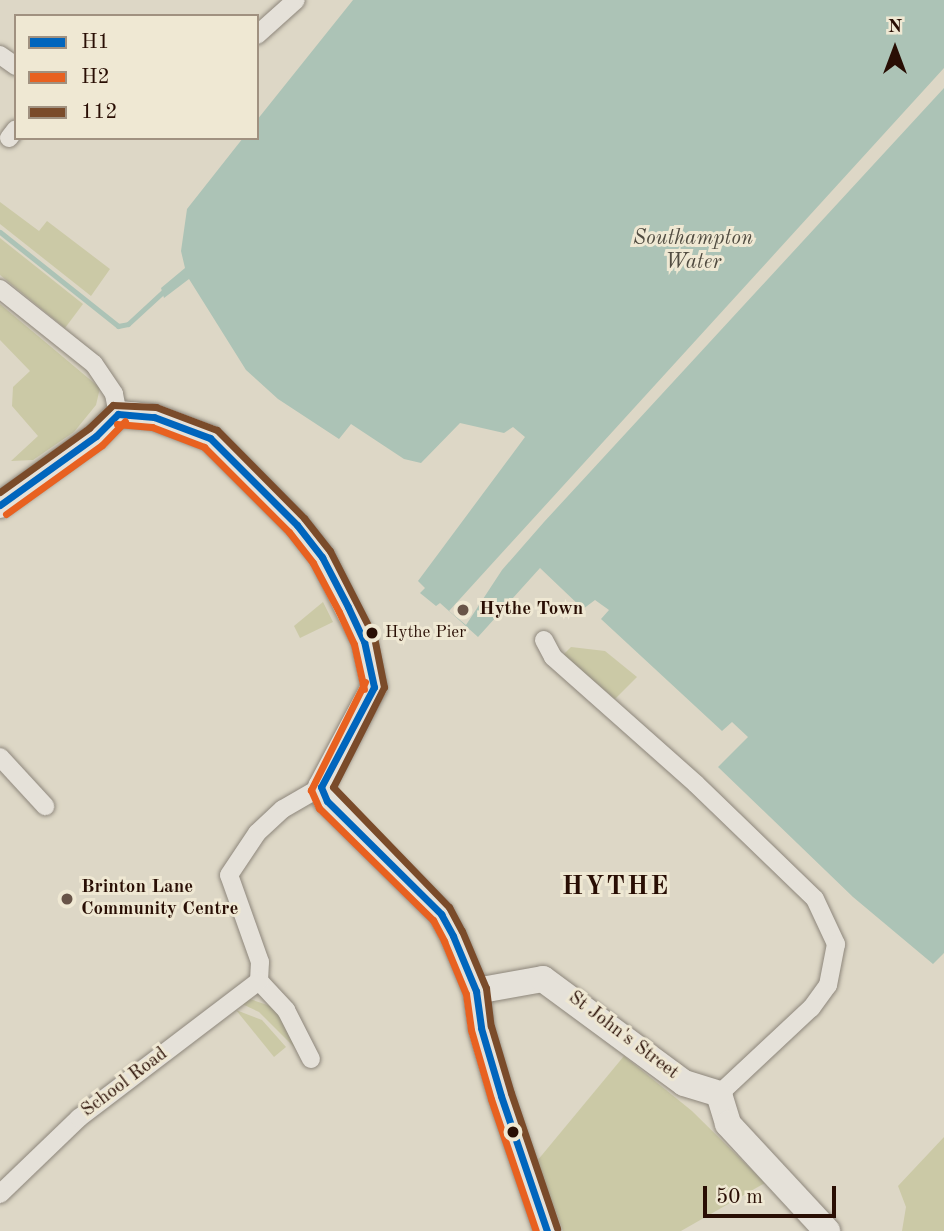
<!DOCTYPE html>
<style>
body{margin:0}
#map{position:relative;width:944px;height:1231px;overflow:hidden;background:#ddd7c6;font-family:"Old Standard TT",serif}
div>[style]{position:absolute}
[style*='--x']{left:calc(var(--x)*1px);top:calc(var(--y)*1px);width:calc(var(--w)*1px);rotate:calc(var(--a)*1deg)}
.green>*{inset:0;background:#cbc9a6}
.water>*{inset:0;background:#acc3b6}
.pier>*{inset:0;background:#ddd7c6}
.stream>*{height:5px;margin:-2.5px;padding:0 2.5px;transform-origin:2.5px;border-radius:2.5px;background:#acc3b6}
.roads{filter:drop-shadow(0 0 2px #8d867b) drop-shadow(0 0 2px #8d867b)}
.street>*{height:18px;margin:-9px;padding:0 9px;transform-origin:9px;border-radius:9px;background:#e5e1d9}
.secondary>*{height:26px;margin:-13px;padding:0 13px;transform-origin:13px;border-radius:13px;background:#e5e1d9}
.bus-1>*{height:7px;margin:-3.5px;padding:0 3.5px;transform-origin:3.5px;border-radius:3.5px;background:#0065bd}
.bus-2>*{height:7px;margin:-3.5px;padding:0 3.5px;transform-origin:3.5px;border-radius:3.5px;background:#e86120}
.bus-3>*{height:7px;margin:-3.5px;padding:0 3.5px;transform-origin:3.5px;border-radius:3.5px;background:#7a4b2a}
.dots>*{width:19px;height:19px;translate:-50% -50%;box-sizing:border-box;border:4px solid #efe8d3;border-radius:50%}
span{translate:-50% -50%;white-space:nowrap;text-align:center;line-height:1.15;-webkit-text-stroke:6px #efe8d3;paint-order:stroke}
.bus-label{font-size:17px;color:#290e04}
.left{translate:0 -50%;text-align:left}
.poi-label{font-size:19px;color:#290e04;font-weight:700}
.street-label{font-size:19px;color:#290e04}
.water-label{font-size:21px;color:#504b40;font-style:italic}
.district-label{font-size:26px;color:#290e04;font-weight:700;letter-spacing:2px}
.legend{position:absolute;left:14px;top:14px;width:245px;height:126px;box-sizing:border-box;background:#efe8d3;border:2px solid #a09180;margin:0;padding:9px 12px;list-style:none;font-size:21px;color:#290e04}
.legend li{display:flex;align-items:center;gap:14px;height:35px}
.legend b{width:35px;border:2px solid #a09180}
.north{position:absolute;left:860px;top:14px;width:70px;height:70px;-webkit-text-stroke:5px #efe8d3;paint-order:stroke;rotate:0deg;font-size:19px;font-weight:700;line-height:28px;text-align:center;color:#290e04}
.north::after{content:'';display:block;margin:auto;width:24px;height:32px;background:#290e04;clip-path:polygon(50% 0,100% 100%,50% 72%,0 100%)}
.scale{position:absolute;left:703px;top:1186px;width:133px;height:32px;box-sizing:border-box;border:4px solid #290e04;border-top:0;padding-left:9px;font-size:21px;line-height:24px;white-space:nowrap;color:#290e04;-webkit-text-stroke:5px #efe8d3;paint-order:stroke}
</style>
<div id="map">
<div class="green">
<i style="clip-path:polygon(0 202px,39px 231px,47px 221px,110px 269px,91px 296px,0 224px)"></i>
<i style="clip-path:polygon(0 238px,83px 304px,65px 328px,0 275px)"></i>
<i style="clip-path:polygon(0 304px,100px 388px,96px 405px,74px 432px,33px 460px,11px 461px,38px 436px,12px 406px,13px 387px,30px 371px,0 340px)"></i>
<i style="clip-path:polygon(323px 602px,333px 622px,300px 638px,294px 626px)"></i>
<i style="clip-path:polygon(571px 647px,605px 651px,637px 677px,615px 699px,563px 655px)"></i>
<i style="clip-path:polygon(250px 999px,276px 1008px,296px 1049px,259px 1012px,240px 1003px)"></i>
<i style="clip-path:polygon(236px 1010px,262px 1020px,286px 1047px,274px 1057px)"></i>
<i style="clip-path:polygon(624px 1056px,692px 1111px,765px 1183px,681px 1231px,563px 1231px,537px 1161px)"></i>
<i style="clip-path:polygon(944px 1137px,944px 1231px,902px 1231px,906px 1207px,898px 1186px)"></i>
</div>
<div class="water">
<i style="clip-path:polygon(353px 0,944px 0,944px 953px,933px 964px,853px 897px,718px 767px,748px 737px,732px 722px,722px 731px,601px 619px,609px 610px,595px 600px,583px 609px,540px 568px,478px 637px,440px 603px,436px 606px,420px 593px,425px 588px,418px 581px,525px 437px,513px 427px,504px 433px,460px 423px,421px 463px,404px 459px,351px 424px,339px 439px,278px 399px,246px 370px,189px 279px,164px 298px,161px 288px,185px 268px,181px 251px,187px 209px,243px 138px,257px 138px,257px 120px)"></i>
</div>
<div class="pier">
<i style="clip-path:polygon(944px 68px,944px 88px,544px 522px,502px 570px,466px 625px,449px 611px)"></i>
</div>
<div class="stream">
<i style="--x:0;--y:232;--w:151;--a:38.5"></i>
<i style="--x:118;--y:326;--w:10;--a:-11"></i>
<i style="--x:128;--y:324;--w:53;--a:-42.7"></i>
</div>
<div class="roads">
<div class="street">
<i style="--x:257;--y:35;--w:52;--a:-41.9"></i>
<i style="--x:0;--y:55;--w:19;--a:35"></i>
<i style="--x:9;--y:138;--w:11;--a:-52"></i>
<i style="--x:0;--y:289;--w:120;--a:38.6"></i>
<i style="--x:94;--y:364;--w:36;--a:56"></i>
<i style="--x:114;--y:394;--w:20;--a:79"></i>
<i style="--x:544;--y:640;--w:19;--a:62"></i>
<i style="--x:553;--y:657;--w:191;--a:41.6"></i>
<i style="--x:696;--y:784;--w:165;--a:44"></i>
<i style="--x:815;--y:899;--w:50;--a:65"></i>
<i style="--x:836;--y:944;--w:42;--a:101"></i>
<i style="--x:828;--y:985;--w:29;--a:126"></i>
<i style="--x:811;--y:1008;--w:126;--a:136.9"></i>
<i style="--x:0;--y:757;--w:67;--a:47.4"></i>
<i style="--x:259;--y:981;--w:19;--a:-87"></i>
<i style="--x:260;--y:962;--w:92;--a:-109.6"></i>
<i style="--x:229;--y:875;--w:50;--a:-56.3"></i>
<i style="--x:257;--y:833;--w:35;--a:-43"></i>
<i style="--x:283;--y:809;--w:44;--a:-30.1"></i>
<i style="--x:259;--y:981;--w:40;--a:47"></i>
<i style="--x:286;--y:1010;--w:55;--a:63"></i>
<i style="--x:0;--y:1194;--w:110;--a:-43.9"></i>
<i style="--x:79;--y:1118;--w:226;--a:-37.3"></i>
</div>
<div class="secondary">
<i style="--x:0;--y:505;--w:118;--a:-35.7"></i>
<i style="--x:96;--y:436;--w:31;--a:-45"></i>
<i style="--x:118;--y:414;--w:36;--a:5"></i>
<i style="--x:154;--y:417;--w:60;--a:20.6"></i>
<i style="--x:210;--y:438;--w:123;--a:45"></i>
<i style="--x:297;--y:525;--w:41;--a:52"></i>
<i style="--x:322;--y:557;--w:94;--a:63.4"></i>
<i style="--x:364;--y:641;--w:47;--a:77.7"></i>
<i style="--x:374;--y:687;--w:113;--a:117.9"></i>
<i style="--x:321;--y:787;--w:15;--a:67"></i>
<i style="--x:327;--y:801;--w:161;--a:44.7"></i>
<i style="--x:441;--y:914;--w:25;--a:61"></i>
<i style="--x:453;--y:936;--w:60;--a:67.3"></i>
<i style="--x:476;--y:991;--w:37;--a:82"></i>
<i style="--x:481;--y:1028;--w:71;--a:73.6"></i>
<i style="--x:501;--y:1096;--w:143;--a:71.2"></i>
<i style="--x:476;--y:991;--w:68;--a:-10.2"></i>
<i style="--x:543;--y:979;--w:175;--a:36.4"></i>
<i style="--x:684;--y:1083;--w:37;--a:17"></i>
<i style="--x:719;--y:1094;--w:31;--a:73"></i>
<i style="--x:728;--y:1124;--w:146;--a:47.2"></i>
</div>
</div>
<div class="bus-1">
<i style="--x:118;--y:414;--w:36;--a:5"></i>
<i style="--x:154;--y:417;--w:60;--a:20.6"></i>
<i style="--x:210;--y:438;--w:123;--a:45"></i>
<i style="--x:297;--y:525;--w:41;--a:52"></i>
<i style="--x:322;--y:557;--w:56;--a:62.5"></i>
<i style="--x:348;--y:607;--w:38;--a:65"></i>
<i style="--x:364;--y:641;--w:47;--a:77.7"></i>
<i style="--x:0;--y:505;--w:118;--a:-35.7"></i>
<i style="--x:96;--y:436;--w:31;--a:-45"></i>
<i style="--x:374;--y:687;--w:113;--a:117.9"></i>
<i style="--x:321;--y:787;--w:15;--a:67"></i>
<i style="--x:327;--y:801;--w:161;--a:44.7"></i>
<i style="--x:441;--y:914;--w:25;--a:61"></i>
<i style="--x:453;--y:936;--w:60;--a:67.3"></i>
<i style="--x:476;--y:991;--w:37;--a:82"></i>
<i style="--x:481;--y:1028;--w:71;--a:73.6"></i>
<i style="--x:501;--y:1096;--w:143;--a:71.2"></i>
</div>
<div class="bus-2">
<i style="--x:117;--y:424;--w:35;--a:5"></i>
<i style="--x:152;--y:427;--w:56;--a:21"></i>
<i style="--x:204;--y:447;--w:120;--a:45"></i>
<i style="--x:289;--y:532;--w:39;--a:52"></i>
<i style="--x:313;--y:563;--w:55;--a:62"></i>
<i style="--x:339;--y:612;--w:35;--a:65"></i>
<i style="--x:354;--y:644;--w:46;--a:77.5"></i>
<i style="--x:6;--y:514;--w:118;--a:-35.7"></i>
<i style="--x:102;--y:445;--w:33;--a:-46"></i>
<i style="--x:365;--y:682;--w:121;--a:116.6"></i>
<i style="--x:311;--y:790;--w:20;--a:66"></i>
<i style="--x:319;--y:808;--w:160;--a:44.5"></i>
<i style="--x:433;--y:920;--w:24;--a:62"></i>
<i style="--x:444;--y:941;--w:57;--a:67.5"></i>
<i style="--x:466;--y:994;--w:36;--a:82"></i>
<i style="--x:471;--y:1030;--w:72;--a:73.8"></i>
<i style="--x:491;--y:1099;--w:139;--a:71.2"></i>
</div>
<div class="bus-3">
<i style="--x:0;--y:492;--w:110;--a:-35.7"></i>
<i style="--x:89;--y:428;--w:33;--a:-44"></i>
<i style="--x:113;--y:405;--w:43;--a:2.7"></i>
<i style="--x:156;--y:407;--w:65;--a:20.7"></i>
<i style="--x:217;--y:430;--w:124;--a:45.3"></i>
<i style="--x:304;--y:518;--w:42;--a:51.8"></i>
<i style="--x:330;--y:551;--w:97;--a:62.9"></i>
<i style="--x:374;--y:637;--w:51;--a:78.7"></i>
<i style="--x:384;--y:687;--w:112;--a:117"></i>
<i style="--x:333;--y:787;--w:167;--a:46"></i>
<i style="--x:449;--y:907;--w:27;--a:62"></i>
<i style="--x:462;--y:931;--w:62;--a:67.2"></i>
<i style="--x:486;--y:988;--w:38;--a:83"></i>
<i style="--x:491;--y:1026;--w:70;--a:73.4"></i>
<i style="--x:511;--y:1093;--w:143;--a:71.2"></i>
</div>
<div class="dots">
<i style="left:463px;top:610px;background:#685448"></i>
<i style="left:372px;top:633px;background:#290e04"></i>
<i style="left:67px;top:899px;background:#685448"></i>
<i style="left:513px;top:1132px;background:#290e04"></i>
</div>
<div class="bus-label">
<span class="left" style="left:385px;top:633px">Hythe Pier</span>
</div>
<div class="poi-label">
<span class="left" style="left:479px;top:610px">Hythe Town</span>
<span class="left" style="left:81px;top:899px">Brinton Lane<br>Community Centre</span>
</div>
<div class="street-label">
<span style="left:623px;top:1036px;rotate:37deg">St John's Street</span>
<span style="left:125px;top:1083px;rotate:-37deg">School Road</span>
</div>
<div class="water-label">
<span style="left:693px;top:251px">Southampton<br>Water</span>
</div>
<div class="district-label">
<span style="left:616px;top:888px">HYTHE</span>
</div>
<ul class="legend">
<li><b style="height:9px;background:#0065bd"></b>H1</li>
<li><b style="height:9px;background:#e86120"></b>H2</li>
<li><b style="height:9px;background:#7a4b2a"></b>112</li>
</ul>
<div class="north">N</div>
<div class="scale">50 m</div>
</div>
